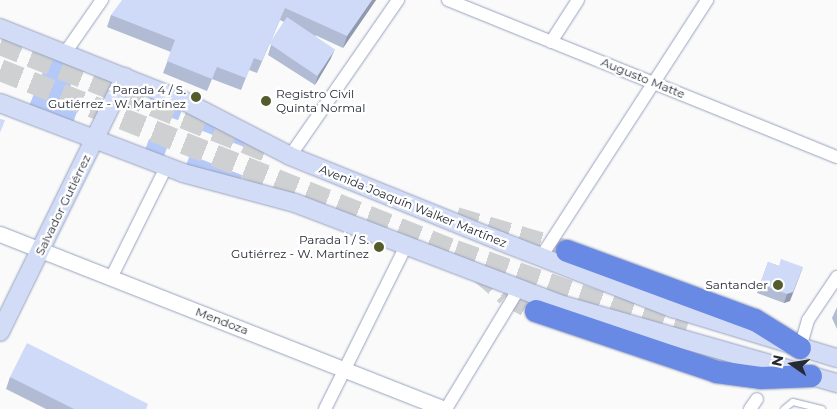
<!DOCTYPE html>
<meta charset="utf-8">
<style>
body{margin:0}
#map{position:relative;width:837px;height:409px;overflow:hidden;background:#fafafa;font-family:Montserrat,sans-serif}
div>[style]{position:absolute}
[style*='--x']{left:calc(var(--x)*1px);top:calc(var(--y)*1px);width:calc(var(--w)*1px);rotate:calc(var(--a)*1deg)}
.green>*{inset:0;background:#b5c9f9;transform-origin:0 0}
.motorway-tunnel>*{height:22px;margin-top:-11px;transform-origin:0;background:repeating-linear-gradient(90deg,#cfd0d2 0 22px,transparent 0 33px)}
.roads{filter:drop-shadow(0 0 1px #97a2bd) drop-shadow(0 0 1px #97a2bd)}
.service>*{height:6px;margin:-3px;padding:0 3px;transform-origin:3px;border-radius:3px;background:#fff}
.minor>*{height:12px;margin:-6px;padding:0 6px;transform-origin:6px;border-radius:6px;background:#fff}
.tertiary>*{height:15px;margin:-7.5px;padding:0 7.5px;transform-origin:7.5px;border-radius:7.5px;background:#fff}
.secondary>*{height:18px;margin:-9px;padding:0 9px;transform-origin:9px;border-radius:9px;background:#d2dcf7}
.motorway>*{height:22px;margin:-11px;padding:0 11px;transform-origin:11px;border-radius:11px;background:#698ae4}
.wall>*{inset:0;background:#b1bbd4}
.shaded-wall>*{inset:0;background:#9099ad}
.building>*{inset:0;background:#cedaf7;transform-origin:0 0}
.dots>*{width:14px;height:14px;translate:-50% -50%;box-sizing:border-box;border:2px solid #fff;border-radius:50%}
span{translate:-50% -50%;white-space:nowrap;text-align:center;line-height:1.15;-webkit-text-stroke:4.5px #fff;paint-order:stroke}
.street-label{font-size:12px;color:#252a34}
.poi-label{font-size:12px;color:#252a34}
.right{translate:-100% -50%;text-align:right}
.left{translate:0 -50%;text-align:left}
.north{position:absolute;left:767px;top:339px;width:50px;height:50px;-webkit-text-stroke:4px #fff;paint-order:stroke;rotate:283deg;font-size:14px;font-weight:700;line-height:20px;text-align:center;color:#252a34}
.north::after{content:'';display:block;margin:auto;width:18px;height:22px;background:#252a34;clip-path:polygon(50% 0,100% 100%,50% 72%,0 100%)}
</style>
<div id="map">
<div class="green">
<i style="clip-path:polygon(50px 55px,78px 66px,64px 103px,78px 109px,73px 123px,29px 106px)"></i>
<i style="left:151px;top:96px;width:34px;height:13px;rotate:21deg"></i>
<i style="clip-path:polygon(204px 119px,254px 146px,252px 150px,200px 130px)"></i>
<i style="left:149px;top:139px;width:20px;height:13px;rotate:20deg"></i>
<i style="clip-path:polygon(190px 155px,242px 175px,241px 179px,186px 165px)"></i>
</div>
<div class="motorway-tunnel">
<i style="--x:0;--y:44;--w:290;--a:21.9"></i>
<i style="--x:0;--y:70;--w:490;--a:21.7"></i>
<i style="--x:455;--y:251;--w:244;--a:19.4"></i>
<i style="--x:456;--y:218;--w:116;--a:16.6"></i>
<i style="--x:479;--y:271;--w:37;--a:41"></i>
<i style="--x:507;--y:295;--w:33;--a:29"></i>
</div>
<div class="roads">
<div class="service">
<i style="--x:784;--y:409;--w:11;--a:-38"></i>
<i style="--x:793;--y:402;--w:30;--a:14"></i>
</div>
<div class="minor">
<i style="--x:448;--y:0;--w:419;--a:22"></i>
<i style="--x:551;--y:42;--w:50;--a:-57.3"></i>
<i style="--x:65;--y:53;--w:65;--a:-55.1"></i>
<i style="--x:290;--y:156;--w:190;--a:-55.3"></i>
<i style="--x:541;--y:257;--w:306;--a:-57.1"></i>
<i style="--x:111;--y:278;--w:124;--a:-63.6"></i>
<i style="--x:800;--y:348;--w:29;--a:-74"></i>
<i style="--x:808;--y:320;--w:52;--a:-56"></i>
<i style="--x:325;--y:409;--w:182;--a:-63.6"></i>
<i style="--x:446;--y:409;--w:139;--a:-58.8"></i>
<i style="--x:750;--y:409;--w:12;--a:-55"></i>
</div>
<div class="tertiary">
<i style="--x:0;--y:234;--w:477;--a:21.5"></i>
</div>
<div class="secondary">
<i style="--x:0;--y:28;--w:200;--a:21.7"></i>
<i style="--x:186;--y:102;--w:117;--a:27.4"></i>
<i style="--x:290;--y:156;--w:227;--a:22"></i>
<i style="--x:500;--y:241;--w:185;--a:21.3"></i>
<i style="--x:672;--y:308;--w:172;--a:16.9"></i>
<i style="--x:0;--y:103;--w:196;--a:20.9"></i>
<i style="--x:183;--y:173;--w:116;--a:15"></i>
<i style="--x:295;--y:203;--w:283;--a:20.9"></i>
<i style="--x:559;--y:304;--w:289;--a:15.9"></i>
<i style="--x:0;--y:332;--w:284;--a:-63.9"></i>
</div>
<div class="motorway">
<i style="--x:567;--y:251;--w:200;--a:20.2"></i>
<i style="--x:755;--y:320;--w:53;--a:31.9"></i>
<i style="--x:536;--y:311;--w:191;--a:18.6"></i>
<i style="--x:717;--y:372;--w:44;--a:7.8"></i>
<i style="--x:761;--y:378;--w:50;--a:-2.3"></i>
</div>
</div>
<div class="wall">
<i style="clip-path:polygon(376px 0,343px 48px,315px 35px,331px 58px,315px 85px,268px 55px,271px 45px,284px 22px,280px 20px,257px 73px,249px 70px,241px 90px,212px 79px,207px 91px,163px 73px,171px 52px,107px 27px,111px 15px)"></i>
<i style="clip-path:polygon(768px 262px,779px 266px,790px 301px,784px 303px,757px 293px)"></i>
<i style="clip-path:polygon(837px 307px,837px 329px,832px 318px)"></i>
<i style="clip-path:polygon(10px 377px,147px 409px,46px 409px,6px 389px)"></i>
</div>
<div class="shaded-wall">
<i style="clip-path:polygon(372px 0,376px 0,343px 48px,347px 36px)"></i>
<i style="clip-path:polygon(335px 49px,331px 58px,315px 85px,318px 76px)"></i>
<i style="clip-path:polygon(803px 267px,790px 301px,784px 303px,787px 294px)"></i>
</div>
<div class="building">
<i style="clip-path:polygon(122px 0,372px 0,347px 36px,285px 8px,262px 61px,254px 58px,246px 78px,217px 67px,212px 79px,167px 61px,175px 40px,111px 15px)"></i>
<i style="left:287px;top:17px;width:58px;height:32px;rotate:34deg"></i>
<i style="clip-path:polygon(0 119px,5px 120px,0 133px)"></i>
<i style="clip-path:polygon(781px 259px,803px 267px,793px 292px,787px 294px,760px 284px,768px 262px,779px 266px)"></i>
<i style="clip-path:polygon(27px 343px,148px 404px,146px 409px,74px 409px,10px 377px)"></i>
</div>
<div class="dots">
<i style="left:196px;top:97px;background:#545c2b"></i>
<i style="left:266px;top:101px;background:#545c2b"></i>
<i style="left:379px;top:247px;background:#545c2b"></i>
<i style="left:778px;top:285px;background:#545c2b"></i>
</div>
<div class="street-label">
<span style="left:643px;top:78px;rotate:22deg">Augusto Matte</span>
<span style="left:63px;top:205px;rotate:-64deg">Salvador Gutiérrez</span>
<span style="left:413px;top:206px;rotate:22deg">Avenida Joaquín Walker Martínez</span>
<span style="left:222px;top:321px;rotate:21deg">Mendoza</span>
</div>
<div class="poi-label">
<span class="right" style="left:186px;top:97px">Parada 4 / S.<br>Gutiérrez - W. Martínez</span>
<span class="left" style="left:276px;top:101px">Registro Civil<br>Quinta Normal</span>
<span class="right" style="left:369px;top:247px">Parada 1 / S.<br>Gutiérrez - W. Martínez</span>
<span class="right" style="left:768px;top:285px">Santander</span>
</div>
<div class="north">N</div>
</div>
